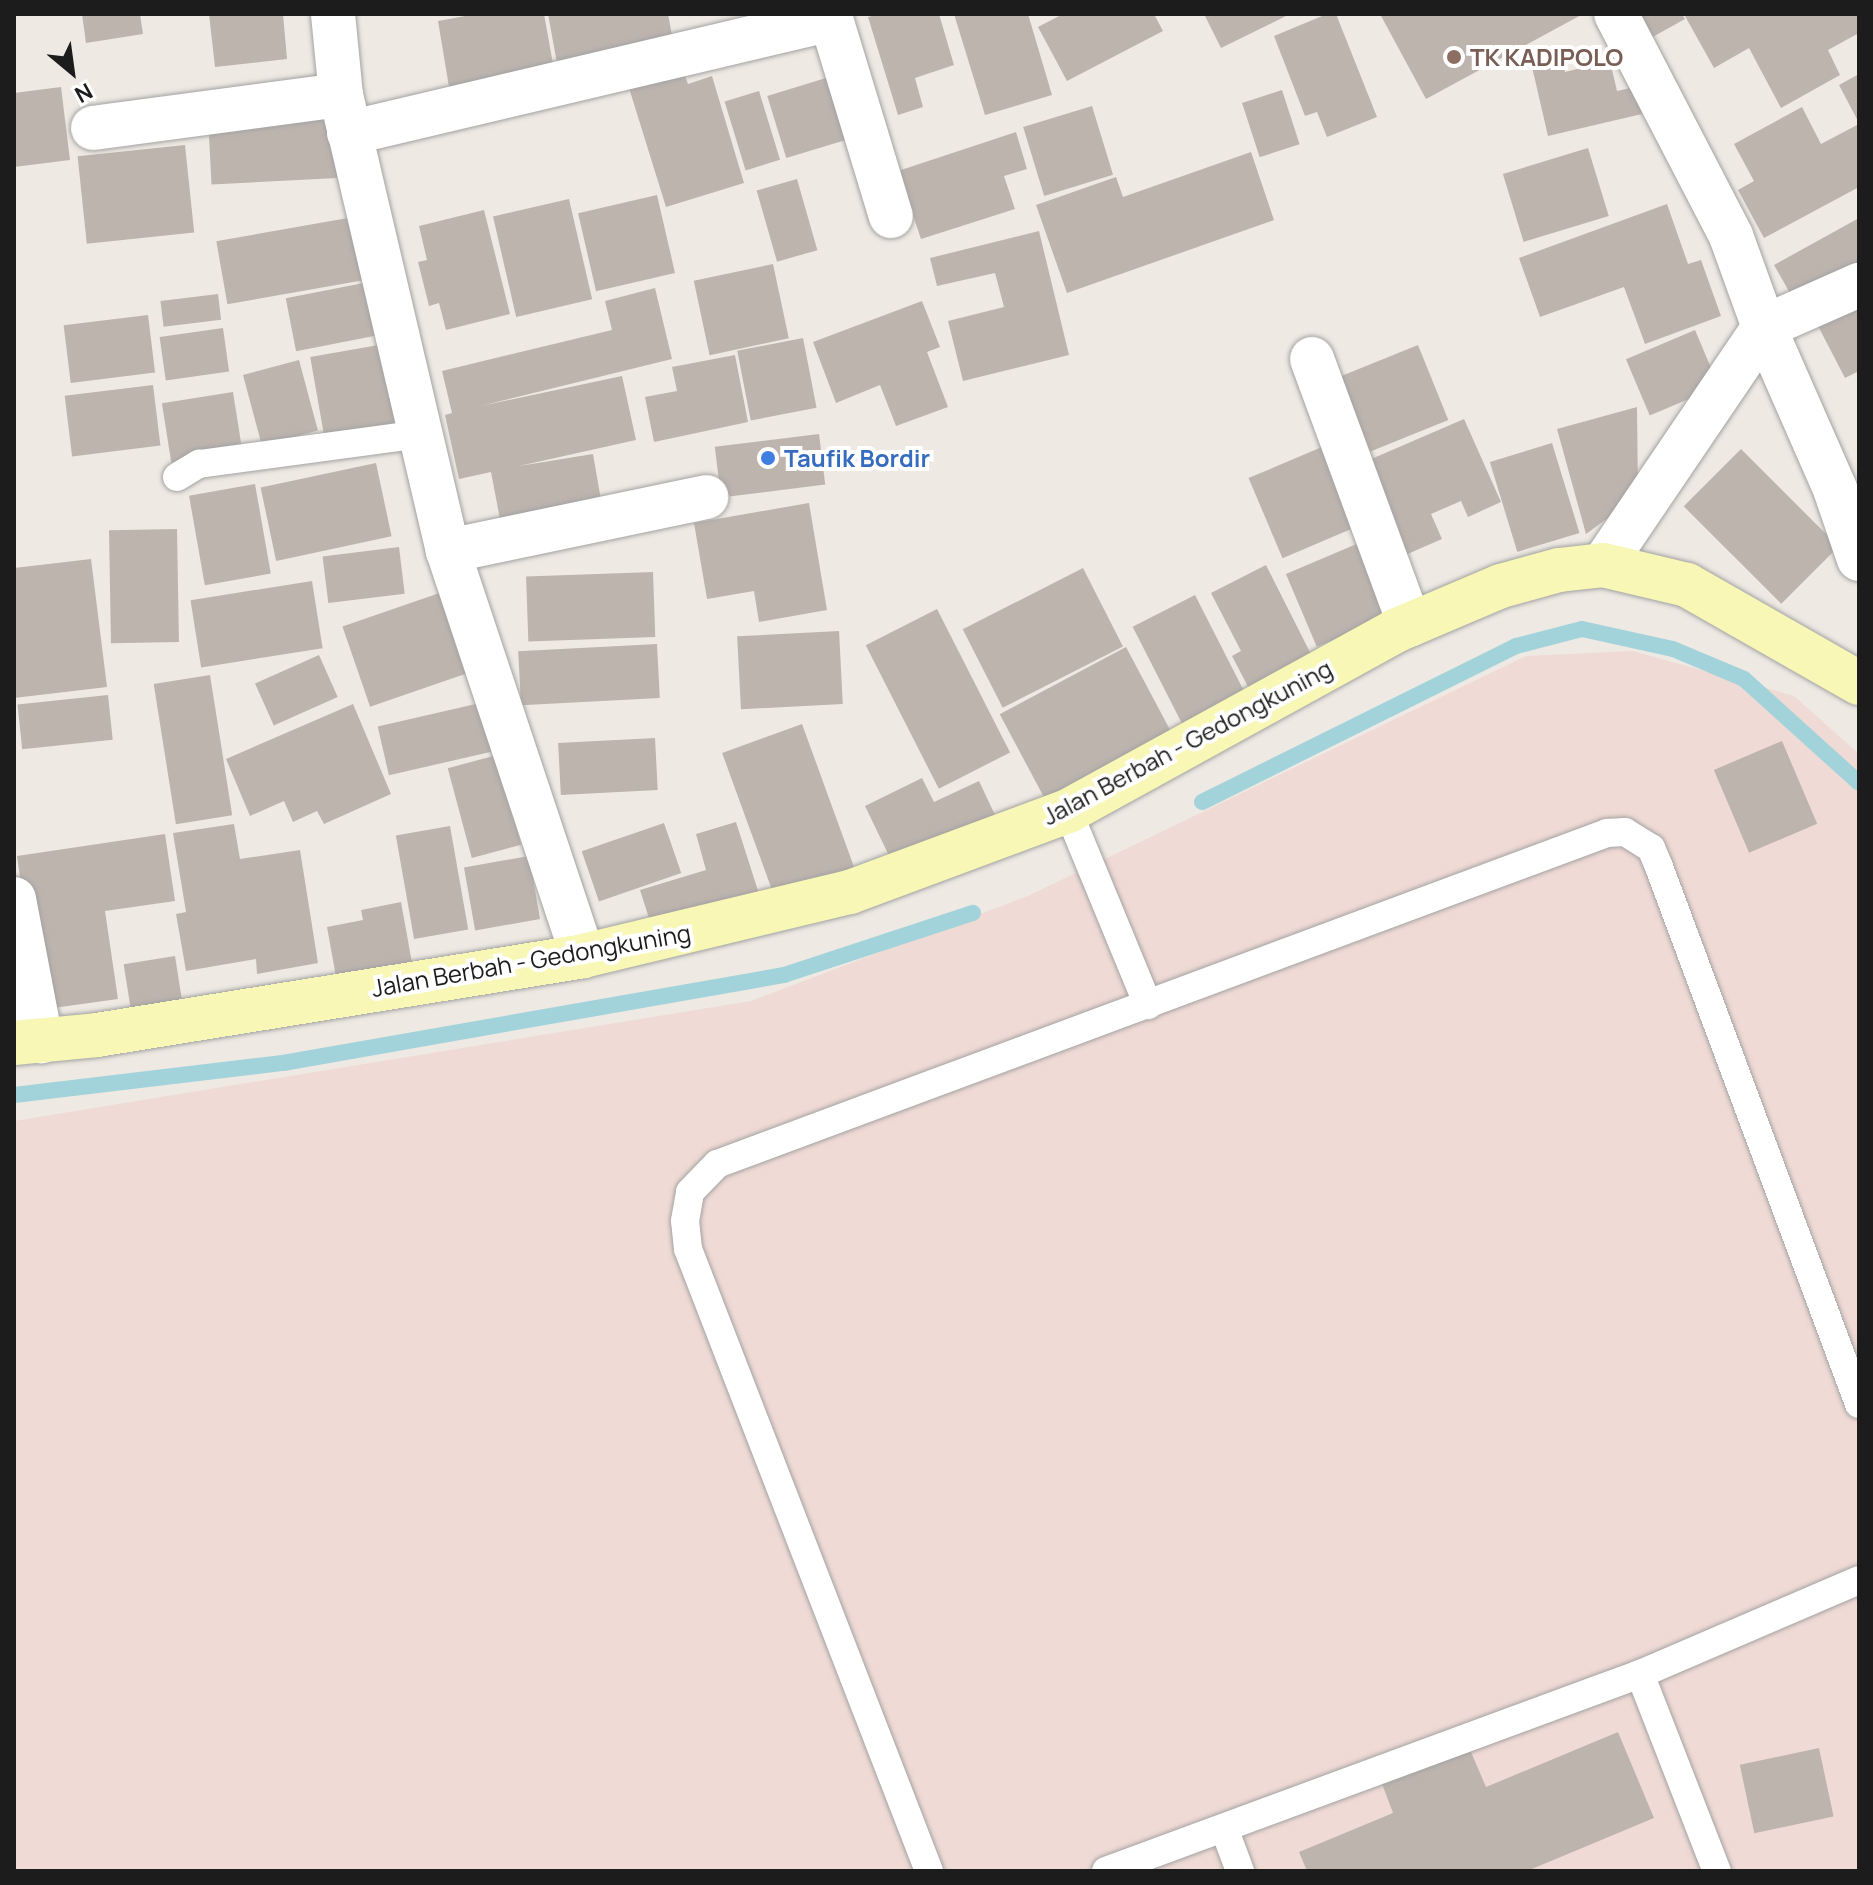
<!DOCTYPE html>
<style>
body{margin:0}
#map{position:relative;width:1873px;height:1885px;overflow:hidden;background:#eee9e2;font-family:Manrope,sans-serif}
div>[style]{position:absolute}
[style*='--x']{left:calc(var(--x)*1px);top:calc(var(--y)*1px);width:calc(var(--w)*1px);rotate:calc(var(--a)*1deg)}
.military>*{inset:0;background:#f0dad5}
.stream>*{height:16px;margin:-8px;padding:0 8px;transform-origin:8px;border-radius:8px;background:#a2d3db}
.building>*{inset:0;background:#beb4ae;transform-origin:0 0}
.roads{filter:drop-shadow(0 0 2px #a3a3a3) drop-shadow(0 0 2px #a3a3a3)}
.service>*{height:28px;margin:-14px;padding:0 14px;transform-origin:14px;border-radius:14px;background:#fff}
.minor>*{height:44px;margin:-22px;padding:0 22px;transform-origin:22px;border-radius:22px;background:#fff}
.secondary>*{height:44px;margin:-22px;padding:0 22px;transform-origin:22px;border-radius:22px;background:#f8f7b5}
.dots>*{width:22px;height:22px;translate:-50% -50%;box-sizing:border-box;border:4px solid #fff;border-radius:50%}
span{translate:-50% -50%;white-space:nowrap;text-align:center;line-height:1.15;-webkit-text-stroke:8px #fff;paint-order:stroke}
.education-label{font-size:24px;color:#785e54;font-weight:700}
.left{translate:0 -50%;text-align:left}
.shop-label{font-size:24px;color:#366cbe;font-weight:700}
.street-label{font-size:24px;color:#1c1c1c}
.frame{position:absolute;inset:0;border:16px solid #1c1c1c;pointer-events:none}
.north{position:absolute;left:32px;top:32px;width:80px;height:80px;-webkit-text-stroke:6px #fff;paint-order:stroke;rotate:151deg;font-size:22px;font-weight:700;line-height:32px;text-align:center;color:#1c1c1c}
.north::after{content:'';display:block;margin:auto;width:28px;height:36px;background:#1c1c1c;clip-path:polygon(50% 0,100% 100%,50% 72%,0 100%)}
</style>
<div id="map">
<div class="military">
<i style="clip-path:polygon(1633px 651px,1794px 696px,1859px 754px,1859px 1871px,14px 1871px,14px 1121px,751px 1001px,1028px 896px,1526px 656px)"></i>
</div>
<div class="stream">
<i style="--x:1202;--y:802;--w:351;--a:-26.4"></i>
<i style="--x:1516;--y:646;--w:68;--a:-14.4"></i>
<i style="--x:1582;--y:629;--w:93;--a:12.4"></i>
<i style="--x:1673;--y:649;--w:77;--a:22.9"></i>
<i style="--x:1744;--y:679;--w:155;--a:42.1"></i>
<i style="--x:14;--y:1095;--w:271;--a:-6.8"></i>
<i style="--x:283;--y:1063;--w:509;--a:-9.96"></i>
<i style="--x:784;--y:975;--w:199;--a:-18.2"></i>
</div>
<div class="building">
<i style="clip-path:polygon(82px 14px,140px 14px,143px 34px,86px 43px)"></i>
<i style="clip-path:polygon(209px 14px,283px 14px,287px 59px,215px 67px)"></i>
<i style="clip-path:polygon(476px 14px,544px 14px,555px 75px,450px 93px,438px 21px)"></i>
<i style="clip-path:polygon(548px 14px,668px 14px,675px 51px,559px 74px)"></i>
<i style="clip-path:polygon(879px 14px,939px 14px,954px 65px,915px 78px,923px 107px,898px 115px,868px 17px)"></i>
<i style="clip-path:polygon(954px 14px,1028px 14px,1052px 95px,985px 115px)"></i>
<i style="clip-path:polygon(1063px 14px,1154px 14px,1163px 31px,1067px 81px,1038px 27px)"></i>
<i style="clip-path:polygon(1204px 14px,1285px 14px,1286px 16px,1221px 48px)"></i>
<i style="clip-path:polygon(1327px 14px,1336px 14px,1377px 117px,1327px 137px,1317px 112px,1305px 116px,1274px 36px)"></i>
<i style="clip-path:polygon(1380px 14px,1583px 14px,1426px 99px)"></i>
<i style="clip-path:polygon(1635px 14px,1682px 14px,1685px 19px,1649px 39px)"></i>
<i style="clip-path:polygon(1689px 14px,1859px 14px,1859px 33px,1828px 50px,1840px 75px,1781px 108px,1749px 48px,1714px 68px,1685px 16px)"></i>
<i style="clip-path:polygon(1559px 47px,1565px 72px,1610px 61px,1617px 91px,1635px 87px,1642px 114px,1548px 136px,1529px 54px)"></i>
<i style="clip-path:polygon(683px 71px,688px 84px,712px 76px,744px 183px,666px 207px,629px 88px)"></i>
<i style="left:839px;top:74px;width:65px;height:75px;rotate:73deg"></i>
<i style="clip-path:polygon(1859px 74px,1859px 123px,1839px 85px)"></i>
<i style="clip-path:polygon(61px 87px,70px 160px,14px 167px,14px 93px)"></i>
<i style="left:1282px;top:90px;width:57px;height:42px;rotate:72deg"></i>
<i style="left:759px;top:91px;width:72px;height:36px;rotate:73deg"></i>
<i style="left:1092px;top:106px;width:72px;height:72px;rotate:73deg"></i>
<i style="clip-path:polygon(1802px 107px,1821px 144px,1859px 124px,1859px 187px,1764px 238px,1738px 190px,1754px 181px,1734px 144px)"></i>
<i style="left:334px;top:114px;width:64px;height:126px;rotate:87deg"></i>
<i style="clip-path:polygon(1016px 132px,1027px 169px,1004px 176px,1015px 209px,921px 239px,898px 171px)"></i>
<i style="left:185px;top:145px;width:88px;height:108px;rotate:84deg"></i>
<i style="left:1588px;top:148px;width:71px;height:89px;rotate:73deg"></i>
<i style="clip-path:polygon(1251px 152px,1274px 220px,1067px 293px,1036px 205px,1116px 177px,1123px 197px)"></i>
<i style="left:797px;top:179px;width:74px;height:42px;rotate:74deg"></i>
<i style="left:657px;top:195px;width:80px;height:81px;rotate:77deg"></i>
<i style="left:569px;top:199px;width:103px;height:78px;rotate:77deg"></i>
<i style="clip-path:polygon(1667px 204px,1688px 264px,1701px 260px,1721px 316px,1645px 344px,1624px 287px,1540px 317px,1519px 258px)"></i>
<i style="clip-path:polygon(484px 210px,510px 314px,446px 330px,439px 303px,429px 306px,418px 262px,427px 260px,419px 226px)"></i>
<i style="left:365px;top:215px;width:64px;height:151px;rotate:80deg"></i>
<i style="clip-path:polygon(1859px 218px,1859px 267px,1795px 302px,1774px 265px)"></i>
<i style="clip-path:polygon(1039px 231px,1069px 355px,963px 381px,948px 321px,1004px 307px,995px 273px,937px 286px,930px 258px)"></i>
<i style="left:773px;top:264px;width:76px;height:81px;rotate:78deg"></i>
<i style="left:379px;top:280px;width:54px;height:95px;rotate:79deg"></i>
<i style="clip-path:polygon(655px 288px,672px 359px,481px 406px,622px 376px,636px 440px,519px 466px,593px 454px,604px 517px,503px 535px,491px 472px,459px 479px,445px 415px,452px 413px,442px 371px,612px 330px,605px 301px)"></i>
<i style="left:218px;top:294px;width:26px;height:58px;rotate:83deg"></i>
<i style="clip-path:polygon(922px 301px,940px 347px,927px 352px,948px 407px,896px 426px,880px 385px,836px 403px,813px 342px)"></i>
<i style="clip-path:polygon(1859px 303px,1859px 371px,1845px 378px,1817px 324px)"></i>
<i style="left:148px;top:315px;width:58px;height:85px;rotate:83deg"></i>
<i style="left:223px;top:328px;width:44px;height:64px;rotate:82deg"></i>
<i style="left:1695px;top:330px;width:61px;height:75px;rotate:67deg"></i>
<i style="left:803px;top:338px;width:71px;height:67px;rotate:79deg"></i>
<i style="left:390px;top:343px;width:82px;height:81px;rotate:80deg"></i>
<i style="left:1418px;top:345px;width:81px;height:84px;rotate:68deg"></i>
<i style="clip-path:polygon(735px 355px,748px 422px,654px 442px,645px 397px,677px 391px,672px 367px)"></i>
<i style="left:299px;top:360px;width:73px;height:58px;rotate:75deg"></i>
<i style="left:153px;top:385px;width:61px;height:89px;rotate:83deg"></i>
<i style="left:233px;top:392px;width:60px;height:72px;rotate:81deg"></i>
<i style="clip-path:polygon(1637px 407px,1638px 496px,1586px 534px,1557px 429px)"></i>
<i style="clip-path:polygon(1464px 419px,1501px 502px,1468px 517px,1461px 501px,1431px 514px,1442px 539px,1403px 556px,1362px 463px)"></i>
<i style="left:819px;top:434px;width:51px;height:105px;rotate:83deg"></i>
<i style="left:1336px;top:441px;width:87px;height:95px;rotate:67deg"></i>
<i style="left:1552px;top:443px;width:94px;height:65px;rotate:73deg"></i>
<i style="left:1741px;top:449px;width:138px;height:81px;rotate:45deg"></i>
<i style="left:376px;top:463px;width:75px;height:118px;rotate:78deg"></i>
<i style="left:255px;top:484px;width:91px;height:67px;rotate:80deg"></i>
<i style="clip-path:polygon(809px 503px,827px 610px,759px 622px,754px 591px,707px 599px,694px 523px)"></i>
<i style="left:177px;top:529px;width:113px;height:68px;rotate:89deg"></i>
<i style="left:1366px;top:540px;width:79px;height:87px;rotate:67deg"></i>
<i style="left:399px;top:547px;width:47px;height:77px;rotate:83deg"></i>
<i style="clip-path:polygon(91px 559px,107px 687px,14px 698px,14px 568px)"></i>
<i style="clip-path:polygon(1266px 565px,1319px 670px,1256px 702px,1232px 656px,1241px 651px,1211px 593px)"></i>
<i style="left:1083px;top:568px;width:88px;height:135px;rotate:63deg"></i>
<i style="left:653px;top:572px;width:65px;height:127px;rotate:88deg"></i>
<i style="left:312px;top:581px;width:68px;height:123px;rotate:81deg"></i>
<i style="left:454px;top:588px;width:85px;height:118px;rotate:71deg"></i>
<i style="left:1195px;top:595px;width:123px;height:70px;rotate:63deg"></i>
<i style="left:937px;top:609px;width:161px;height:80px;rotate:63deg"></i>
<i style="left:839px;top:631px;width:73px;height:102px;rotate:87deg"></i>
<i style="left:657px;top:644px;width:54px;height:139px;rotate:87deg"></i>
<i style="left:1126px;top:647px;width:105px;height:143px;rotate:62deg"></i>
<i style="left:319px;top:655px;width:46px;height:70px;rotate:66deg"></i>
<i style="left:210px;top:675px;width:142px;height:57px;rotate:81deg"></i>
<i style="left:108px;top:695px;width:45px;height:91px;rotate:84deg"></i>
<i style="left:480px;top:703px;width:50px;height:105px;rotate:77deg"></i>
<i style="clip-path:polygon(353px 704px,391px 794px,324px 824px,317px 811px,293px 822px,284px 801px,250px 816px,226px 759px)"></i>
<i style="left:802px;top:724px;width:165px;height:85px;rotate:70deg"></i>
<i style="left:655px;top:738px;width:52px;height:97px;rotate:87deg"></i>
<i style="left:1782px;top:741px;width:90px;height:74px;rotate:67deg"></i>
<i style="left:497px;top:755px;width:93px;height:51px;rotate:75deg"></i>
<i style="clip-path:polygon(922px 778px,934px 802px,979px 781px,995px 815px,893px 864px,865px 806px)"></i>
<i style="clip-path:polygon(736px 822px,761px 900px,654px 934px,640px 890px,706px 870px,696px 834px)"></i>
<i style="left:664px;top:823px;width:53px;height:87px;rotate:71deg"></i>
<i style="clip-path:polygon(234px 824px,240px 859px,300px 850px,318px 963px,257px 974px,256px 959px,186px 971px,176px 914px,186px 912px,173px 833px)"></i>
<i style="left:450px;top:826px;width:105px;height:55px;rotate:80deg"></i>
<i style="clip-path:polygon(165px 834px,175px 901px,105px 911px,118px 999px,39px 1010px,17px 856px)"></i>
<i style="left:529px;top:856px;width:64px;height:66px;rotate:80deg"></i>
<i style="clip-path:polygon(401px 902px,412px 963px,336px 977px,327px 927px,363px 920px,361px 910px)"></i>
<i style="left:175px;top:956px;width:56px;height:52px;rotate:81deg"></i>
<i style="clip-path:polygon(1618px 1732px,1654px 1818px,1527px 1871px,1307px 1871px,1299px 1852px,1393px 1813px,1381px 1781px,1468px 1745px,1486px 1787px)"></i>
<i style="left:1819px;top:1748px;width:70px;height:81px;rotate:78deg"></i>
</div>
<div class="roads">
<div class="service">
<i style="--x:177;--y:477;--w:26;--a:-31"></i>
<i style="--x:199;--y:464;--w:225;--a:-7.7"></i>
<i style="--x:1068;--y:811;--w:210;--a:67.6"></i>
<i style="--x:1640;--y:1674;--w:212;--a:68.7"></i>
<i style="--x:1224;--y:1828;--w:46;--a:69.6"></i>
<i style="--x:929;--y:1871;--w:667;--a:-111.18"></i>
<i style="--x:688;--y:1249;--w:28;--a:-96"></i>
<i style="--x:685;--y:1221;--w:29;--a:-80"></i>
<i style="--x:690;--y:1192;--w:39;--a:-46"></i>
<i style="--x:717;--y:1164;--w:950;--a:-20.4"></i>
<i style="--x:1607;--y:833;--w:18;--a:-3"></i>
<i style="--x:1625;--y:832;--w:31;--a:32"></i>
<i style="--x:1651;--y:848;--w:21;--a:67"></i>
<i style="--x:1659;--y:867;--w:573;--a:69.57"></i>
<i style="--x:1106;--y:1871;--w:569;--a:-20.25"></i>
<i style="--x:1640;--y:1674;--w:238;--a:-23.2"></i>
</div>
<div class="minor">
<i style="--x:333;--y:14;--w:81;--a:84.4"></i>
<i style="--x:341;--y:95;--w:468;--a:76.8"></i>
<i style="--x:448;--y:551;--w:427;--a:71.6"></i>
<i style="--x:1616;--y:14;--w:250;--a:62.6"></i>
<i style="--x:1731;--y:236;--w:97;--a:70.1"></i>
<i style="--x:1764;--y:327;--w:177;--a:66.3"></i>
<i style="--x:1835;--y:489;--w:74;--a:71.1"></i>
<i style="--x:831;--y:19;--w:206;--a:73.1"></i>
<i style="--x:93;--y:128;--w:250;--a:-7.6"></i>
<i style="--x:349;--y:133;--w:495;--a:-13.3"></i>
<i style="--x:831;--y:19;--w:5;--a:-101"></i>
<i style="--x:1312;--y:359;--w:283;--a:69.8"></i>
<i style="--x:448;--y:551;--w:264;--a:-11.8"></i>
<i style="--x:1603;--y:565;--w:287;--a:-55.9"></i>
<i style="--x:1764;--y:327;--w:104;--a:-23.9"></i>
<i style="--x:14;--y:899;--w:145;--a:79.2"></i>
</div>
<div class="secondary">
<i style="--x:14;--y:1043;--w:83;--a:-5.5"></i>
<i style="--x:97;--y:1035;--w:492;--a:-9.2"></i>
<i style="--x:583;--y:956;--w:275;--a:-13.5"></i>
<i style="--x:850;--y:892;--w:233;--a:-20.4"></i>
<i style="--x:1068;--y:811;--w:373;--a:-28.8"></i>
<i style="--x:1395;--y:631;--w:115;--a:-23"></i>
<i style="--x:1501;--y:586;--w:60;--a:-15.4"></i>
<i style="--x:1559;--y:570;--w:44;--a:-6.5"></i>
<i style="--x:1603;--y:565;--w:86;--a:13.4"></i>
<i style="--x:1687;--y:585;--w:198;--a:29.7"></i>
</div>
</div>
<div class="dots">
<i style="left:1454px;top:57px;background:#8d6e63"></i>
<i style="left:768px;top:458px;background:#3f7fe0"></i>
</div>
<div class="education-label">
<span class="left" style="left:1470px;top:57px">TK KADIPOLO</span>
</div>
<div class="shop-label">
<span class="left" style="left:784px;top:458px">Taufik Bordir</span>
</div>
<div class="street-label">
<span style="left:1187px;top:742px;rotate:-28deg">Jalan Berbah - Gedongkuning</span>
<span style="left:531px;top:960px;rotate:-10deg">Jalan Berbah - Gedongkuning</span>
</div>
<div class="frame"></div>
<div class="north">N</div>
</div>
